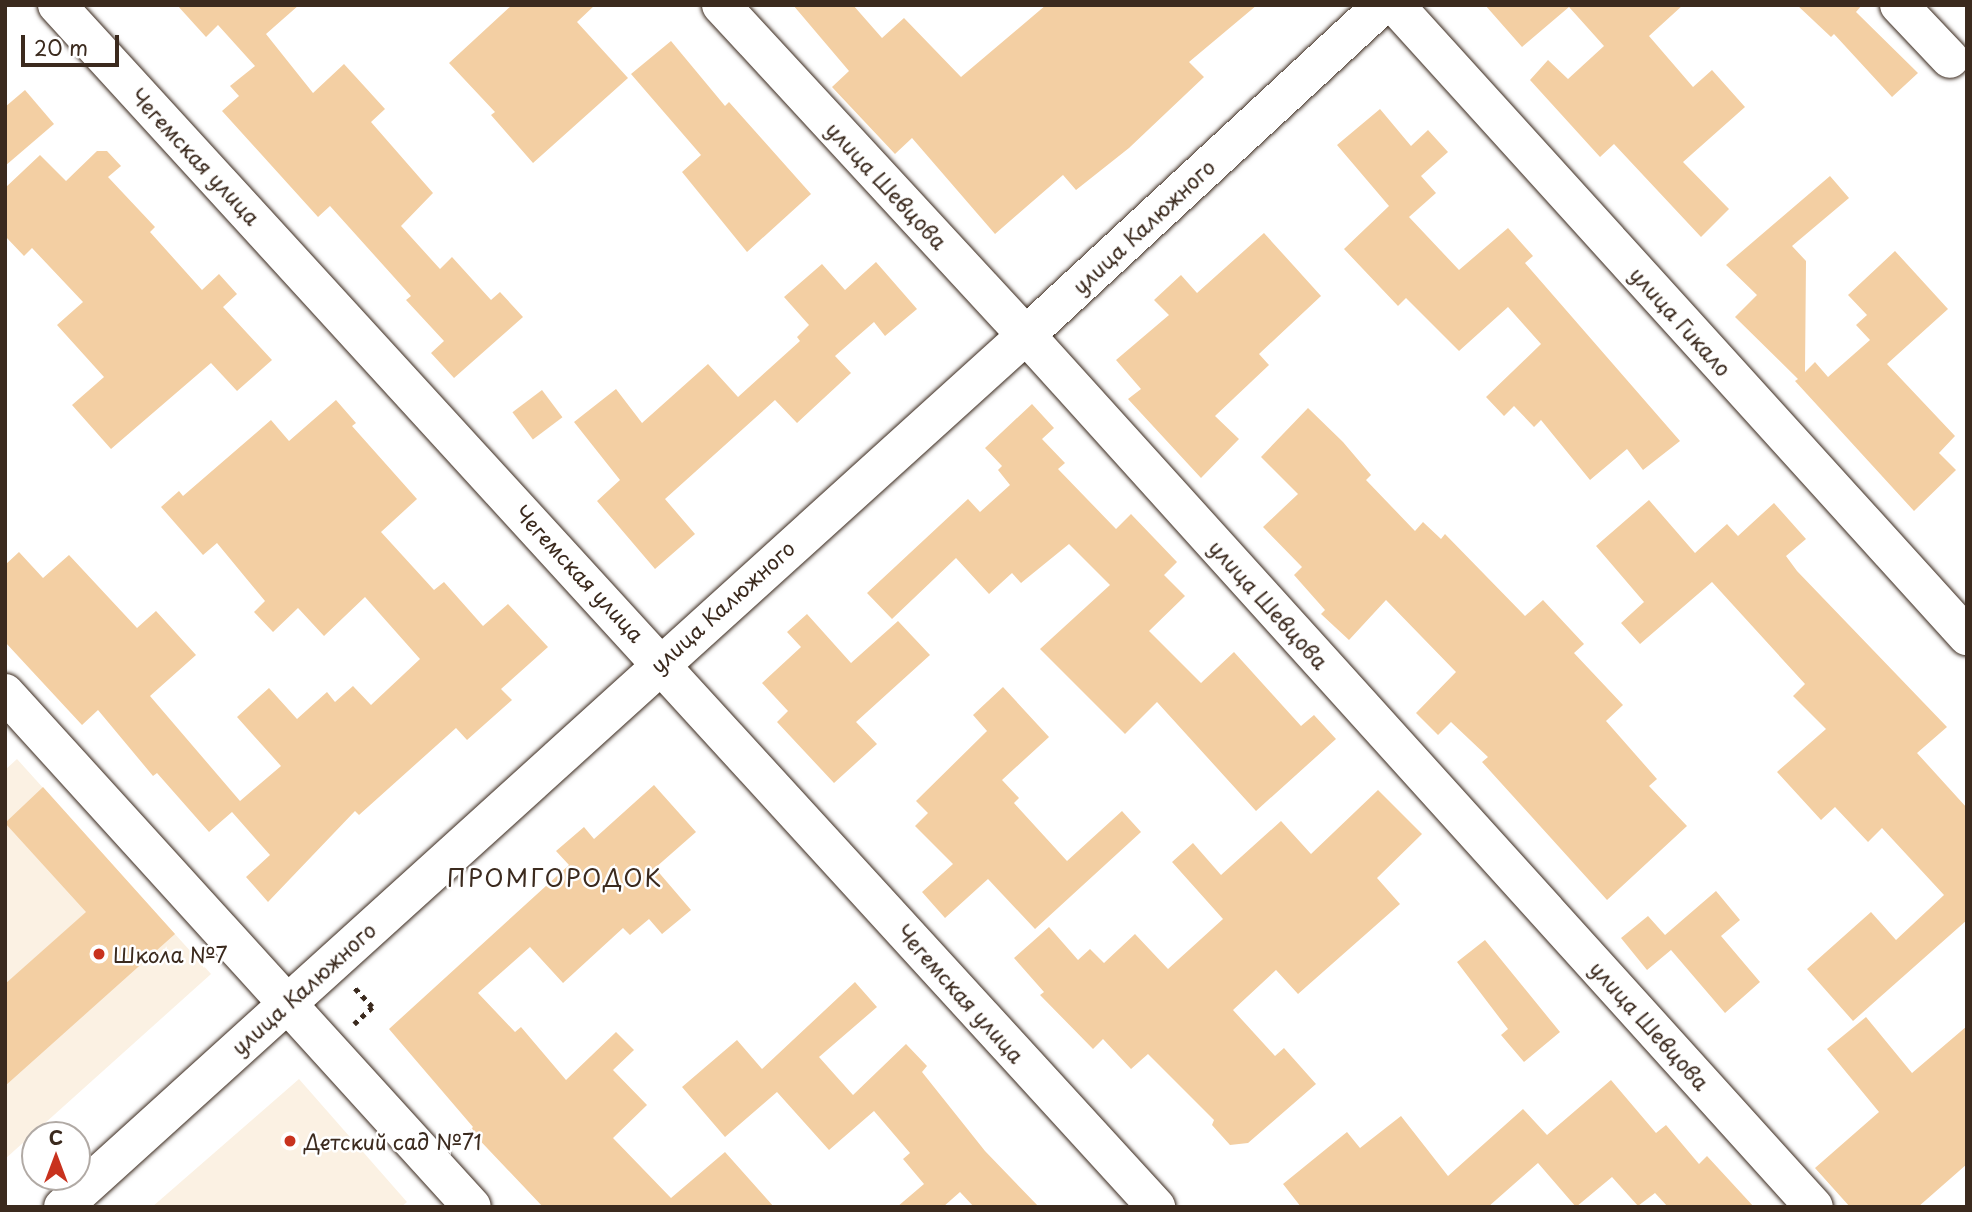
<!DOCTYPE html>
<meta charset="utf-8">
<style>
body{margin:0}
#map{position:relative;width:1972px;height:1212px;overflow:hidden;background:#fff;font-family:"Playpen Sans",sans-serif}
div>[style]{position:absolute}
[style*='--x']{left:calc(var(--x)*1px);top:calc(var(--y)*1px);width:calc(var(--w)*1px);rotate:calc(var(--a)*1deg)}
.built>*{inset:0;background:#fbf1e3}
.building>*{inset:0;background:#f3cfa3;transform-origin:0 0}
.path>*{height:4.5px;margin-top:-2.25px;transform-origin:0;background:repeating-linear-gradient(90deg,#3b2a1e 0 5px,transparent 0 10px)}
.roads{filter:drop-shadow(0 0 2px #3b2a1e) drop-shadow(0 0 2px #3b2a1e)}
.minor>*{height:38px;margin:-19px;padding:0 19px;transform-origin:19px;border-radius:19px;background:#fff}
.dots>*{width:19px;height:19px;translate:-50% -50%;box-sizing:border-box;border:4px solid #fff;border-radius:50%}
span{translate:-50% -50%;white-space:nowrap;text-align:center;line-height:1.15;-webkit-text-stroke:5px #fff;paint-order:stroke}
.street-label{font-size:21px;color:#3b2a1e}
.poi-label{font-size:21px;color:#3b2a1e}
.left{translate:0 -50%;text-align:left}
.quarter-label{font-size:24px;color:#3b2a1e;letter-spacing:2px}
.frame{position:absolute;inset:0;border:7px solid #3b2a1e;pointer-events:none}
.north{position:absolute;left:21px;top:1121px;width:70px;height:70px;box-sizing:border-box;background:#fff;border:2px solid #b1aaa5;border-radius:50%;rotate:0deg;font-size:19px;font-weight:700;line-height:28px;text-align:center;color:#3b2a1e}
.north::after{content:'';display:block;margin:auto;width:24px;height:32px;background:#c8321e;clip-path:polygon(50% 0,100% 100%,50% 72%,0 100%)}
.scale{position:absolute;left:21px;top:35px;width:98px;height:32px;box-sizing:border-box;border:4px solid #3b2a1e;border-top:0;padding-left:9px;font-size:21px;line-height:24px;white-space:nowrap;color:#3b2a1e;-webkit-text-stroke:5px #fff;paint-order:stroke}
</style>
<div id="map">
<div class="built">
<i style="clip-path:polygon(17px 759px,211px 974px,5px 1159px,5px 770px)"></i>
<i style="clip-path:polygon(299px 1079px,407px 1202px,401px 1207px,152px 1207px)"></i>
</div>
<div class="building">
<i style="clip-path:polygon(177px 5px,299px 5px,266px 34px,313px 93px,344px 64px,385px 109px,371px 122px,433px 193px,401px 226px,440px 269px,452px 257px,491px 300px,500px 292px,523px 317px,454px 378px,431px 353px,444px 341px,406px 300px,411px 296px,330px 206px,318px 217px,222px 111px,239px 96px,230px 86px,255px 66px,218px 25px,206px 37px)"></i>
<i style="clip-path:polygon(512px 5px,595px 5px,577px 22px,628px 78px,533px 163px,491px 115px,495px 112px,449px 63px)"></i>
<i style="clip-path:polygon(793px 5px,853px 5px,882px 38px,904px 18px,961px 77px,1046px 5px,1257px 5px,1189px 62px,1204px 77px,1129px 148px,1076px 190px,1063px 175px,995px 234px,912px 138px,895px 154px,832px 87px,849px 71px)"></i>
<i style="clip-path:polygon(1485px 5px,1683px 5px,1649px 36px,1693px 87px,1712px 70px,1745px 107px,1683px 162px,1729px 209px,1701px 237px,1614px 144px,1600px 157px,1530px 80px,1548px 60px,1568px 79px,1604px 46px,1569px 7px,1522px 47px)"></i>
<i style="clip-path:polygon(1797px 5px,1862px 5px,1856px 12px,1918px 73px,1892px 97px,1834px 34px,1831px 37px)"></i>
<i style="clip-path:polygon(671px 41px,725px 106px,729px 102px,811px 194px,747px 252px,682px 172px,701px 155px,631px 74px)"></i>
<i style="clip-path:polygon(25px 90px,54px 124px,5px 166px,5px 107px)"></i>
<i style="clip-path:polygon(1380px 109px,1411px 146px,1428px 130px,1448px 152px,1421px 176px,1436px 193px,1409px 217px,1459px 270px,1508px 228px,1533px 256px,1525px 263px,1680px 441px,1643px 470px,1627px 449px,1590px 480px,1541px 420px,1534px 427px,1514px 406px,1504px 416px,1486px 397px,1541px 344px,1508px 307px,1459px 351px,1406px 298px,1398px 306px,1344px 249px,1389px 206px,1337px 145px)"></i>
<i style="clip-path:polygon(97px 151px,107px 151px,121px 166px,108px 177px,155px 227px,150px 232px,202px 290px,219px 274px,237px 294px,223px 307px,272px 360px,237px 391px,211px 363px,111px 449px,72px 405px,104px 377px,57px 325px,83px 302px,32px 248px,24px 256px,5px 236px,5px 188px,40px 155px,66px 181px)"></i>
<i style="clip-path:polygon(1830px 176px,1849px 198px,1792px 246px,1806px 261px,1805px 372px,1815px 362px,1828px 377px,1870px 340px,1856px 325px,1867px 315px,1848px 295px,1895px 251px,1948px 309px,1887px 364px,1955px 436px,1939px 453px,1956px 470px,1914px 511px,1795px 381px,1798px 379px,1735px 317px,1757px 295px,1726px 265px)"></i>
<i style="clip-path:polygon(1264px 233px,1321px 296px,1259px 354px,1269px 365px,1215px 416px,1239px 439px,1201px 478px,1128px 399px,1141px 389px,1116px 360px,1169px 315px,1154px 300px,1181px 275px,1197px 293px)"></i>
<i style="clip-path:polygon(876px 262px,917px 309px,885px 336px,874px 322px,835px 356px,851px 373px,797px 423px,775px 400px,665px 499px,695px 534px,655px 569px,597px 501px,620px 480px,574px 422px,616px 389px,642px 423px,708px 364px,738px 397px,800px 341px,797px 337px,809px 325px,784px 297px,822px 264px,845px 290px)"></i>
<i style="left:542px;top:390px;width:34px;height:37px;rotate:53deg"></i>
<i style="clip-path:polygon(336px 400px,356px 423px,352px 426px,417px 499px,381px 532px,434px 590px,444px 582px,483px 626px,508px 604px,548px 647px,501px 689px,512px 700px,467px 740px,456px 728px,359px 815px,355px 811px,268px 902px,246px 877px,270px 855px,232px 812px,209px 832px,157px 773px,153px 776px,98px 710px,82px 725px,5px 642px,5px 565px,19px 552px,43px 578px,69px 555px,137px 628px,156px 611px,196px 655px,150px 696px,240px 801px,281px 766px,237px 717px,269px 688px,297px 719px,327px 692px,335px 702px,353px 686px,371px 705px,420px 659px,365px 597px,324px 636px,298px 608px,273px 632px,254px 612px,265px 601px,217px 543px,203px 555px,161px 507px,179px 491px,183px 496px,271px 420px,289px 441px)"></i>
<i style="clip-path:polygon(1032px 404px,1054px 428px,1042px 439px,1065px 463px,1058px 469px,1116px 529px,1131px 514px,1177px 562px,1164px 575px,1185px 596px,1149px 631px,1201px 683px,1234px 652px,1301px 726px,1314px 715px,1336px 739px,1256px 811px,1157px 702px,1125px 734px,1040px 649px,1110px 585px,1069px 544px,1021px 583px,1012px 573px,989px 594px,956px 558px,892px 619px,867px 593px,968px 499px,980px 512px,1010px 485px,998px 470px,1002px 466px,985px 448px)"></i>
<i style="clip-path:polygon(1308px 408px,1343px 442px,1371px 475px,1366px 480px,1415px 531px,1423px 522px,1441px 539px,1445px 534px,1525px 616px,1543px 600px,1584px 644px,1574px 653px,1623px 705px,1606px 721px,1657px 779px,1649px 786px,1687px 826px,1607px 900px,1482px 762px,1488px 757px,1451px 722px,1438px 735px,1416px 713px,1456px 672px,1386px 600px,1349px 640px,1321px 614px,1325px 610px,1294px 575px,1302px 567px,1263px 527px,1298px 494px,1261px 457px)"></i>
<i style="clip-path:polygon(1649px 500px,1695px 553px,1727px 524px,1738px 536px,1774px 503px,1806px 539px,1786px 556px,1797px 571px,1947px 727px,1917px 753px,1967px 808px,1967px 920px,1853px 1021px,1807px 969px,1871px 912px,1896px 940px,1944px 895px,1882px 828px,1868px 842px,1835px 807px,1821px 820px,1777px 772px,1826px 729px,1793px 696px,1805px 684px,1712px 582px,1640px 644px,1621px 623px,1644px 602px,1596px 546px)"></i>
<i style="clip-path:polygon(807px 614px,851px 663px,898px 621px,930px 655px,856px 722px,877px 744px,834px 783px,777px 722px,788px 711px,762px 683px,801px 647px,787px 632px)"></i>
<i style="clip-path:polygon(1003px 687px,1049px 737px,1002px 780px,1019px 798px,1014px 803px,1067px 861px,1122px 811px,1141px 832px,1035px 929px,988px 879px,945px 918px,922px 892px,953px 864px,915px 826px,928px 813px,916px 801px,987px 731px,973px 715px)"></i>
<i style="clip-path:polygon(654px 785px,696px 832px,655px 868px,691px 910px,662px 934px,649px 919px,630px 935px,623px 928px,563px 983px,530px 947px,478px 993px,515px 1032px,521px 1027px,566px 1080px,616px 1032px,634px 1050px,613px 1070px,647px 1105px,613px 1138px,671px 1198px,725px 1152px,774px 1207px,543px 1207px,470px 1130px,473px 1127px,389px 1029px,569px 865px,556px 851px,584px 827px,594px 839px)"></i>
<i style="clip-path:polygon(43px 787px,175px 934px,5px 1086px,5px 984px,86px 912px,5px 823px)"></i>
<i style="clip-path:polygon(1378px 790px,1422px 834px,1377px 878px,1400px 904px,1298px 994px,1276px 970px,1233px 1010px,1275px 1056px,1284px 1048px,1316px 1084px,1248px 1143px,1230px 1145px,1212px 1125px,1214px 1120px,1148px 1054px,1131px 1069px,1103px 1039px,1093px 1049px,1040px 995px,1044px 992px,1014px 958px,1049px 927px,1078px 960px,1090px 949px,1104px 963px,1135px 934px,1168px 969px,1223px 919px,1172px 862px,1193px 843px,1221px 875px,1281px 821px,1311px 854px)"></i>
<i style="clip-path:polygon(1716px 891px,1740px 920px,1721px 936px,1760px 982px,1725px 1013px,1671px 950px,1647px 970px,1621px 938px,1648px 916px,1665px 935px)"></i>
<i style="clip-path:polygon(1485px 940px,1560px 1032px,1524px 1062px,1501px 1035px,1508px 1029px,1457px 962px)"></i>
<i style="clip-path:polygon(855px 982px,877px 1007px,819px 1057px,853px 1095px,906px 1044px,927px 1066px,922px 1072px,985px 1151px,1039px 1207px,974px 1207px,960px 1192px,943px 1207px,897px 1207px,924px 1184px,903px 1159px,910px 1153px,874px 1111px,829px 1150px,777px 1092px,725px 1137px,682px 1087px,737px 1040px,762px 1069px)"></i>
<i style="clip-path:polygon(1866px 1017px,1912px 1073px,1967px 1026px,1967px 1164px,1918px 1207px,1850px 1207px,1815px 1168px,1879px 1112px,1827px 1049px)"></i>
<i style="clip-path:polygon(1611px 1080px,1656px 1133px,1666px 1125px,1699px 1164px,1707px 1156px,1754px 1207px,1668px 1207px,1655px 1193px,1638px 1206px,1612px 1177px,1576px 1207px,1538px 1163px,1488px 1207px,1301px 1207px,1283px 1184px,1347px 1132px,1360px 1148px,1401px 1116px,1448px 1176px,1523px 1109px,1547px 1135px)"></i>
</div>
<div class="path">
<i style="--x:354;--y:1024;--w:25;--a:-43"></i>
<i style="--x:372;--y:1007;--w:26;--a:-133"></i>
</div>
<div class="roads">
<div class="minor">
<i style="--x:57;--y:5;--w:1629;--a:47.56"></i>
<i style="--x:721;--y:5;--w:449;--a:47.3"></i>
<i style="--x:1026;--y:335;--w:1175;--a:47.9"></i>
<i style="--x:1395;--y:5;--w:852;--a:47.81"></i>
<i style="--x:1899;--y:5;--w:74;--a:46.6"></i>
<i style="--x:5;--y:693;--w:694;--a:47.74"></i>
<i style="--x:63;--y:1207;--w:1299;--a:-42.16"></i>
<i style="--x:1026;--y:335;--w:485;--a:-42.8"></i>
</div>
</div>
<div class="dots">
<i style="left:99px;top:954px;background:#c8321e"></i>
<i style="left:290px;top:1141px;background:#c8321e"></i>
</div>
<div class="street-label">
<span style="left:196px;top:156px;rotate:47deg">Чегемская улица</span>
<span style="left:887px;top:185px;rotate:47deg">улица Шевцова</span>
<span style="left:1143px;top:226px;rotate:-43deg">улица Калюжного</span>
<span style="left:1681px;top:321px;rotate:48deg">улица Гикало</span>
<span style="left:580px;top:573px;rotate:47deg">Чегемская улица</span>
<span style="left:1269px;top:604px;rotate:48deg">улица Шевцова</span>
<span style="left:722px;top:606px;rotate:-42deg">улица Калюжного</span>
<span style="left:303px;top:988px;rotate:-42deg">улица Калюжного</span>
<span style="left:961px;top:993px;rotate:48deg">Чегемская улица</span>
<span style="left:1650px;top:1025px;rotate:48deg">улица Шевцова</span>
</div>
<div class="poi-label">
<span class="left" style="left:113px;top:954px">Школа №7</span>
<span class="left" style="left:304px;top:1141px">Детский сад №71</span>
</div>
<div class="quarter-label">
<span style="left:555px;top:878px">ПРОМГОРОДОК</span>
</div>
<div class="frame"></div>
<div class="north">С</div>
<div class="scale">20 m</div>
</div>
